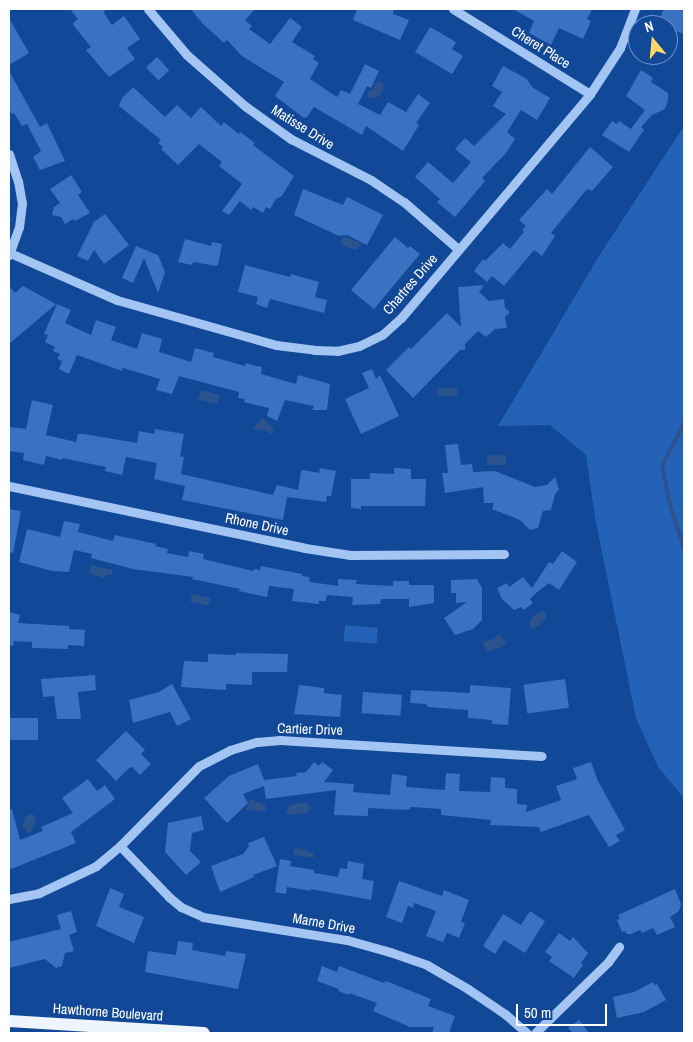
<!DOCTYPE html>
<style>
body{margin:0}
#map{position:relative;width:693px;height:1042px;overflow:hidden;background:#114897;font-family:"Archivo Narrow",sans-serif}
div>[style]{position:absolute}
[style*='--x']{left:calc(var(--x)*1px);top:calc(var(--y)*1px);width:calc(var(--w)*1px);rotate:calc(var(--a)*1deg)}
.green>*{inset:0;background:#2462b7;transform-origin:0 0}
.water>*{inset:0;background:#2b538e;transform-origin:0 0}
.stream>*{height:4px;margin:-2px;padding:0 2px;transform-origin:2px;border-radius:2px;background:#2b538e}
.building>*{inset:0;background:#3a71c0;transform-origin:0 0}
.minor>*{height:9px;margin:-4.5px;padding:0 4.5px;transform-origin:4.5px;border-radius:4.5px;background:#a2c5f4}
.major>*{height:12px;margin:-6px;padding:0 6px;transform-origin:6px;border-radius:6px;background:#eff5ff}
span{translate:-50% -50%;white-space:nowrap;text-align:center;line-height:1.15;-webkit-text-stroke:4px #114897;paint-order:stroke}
.street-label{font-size:14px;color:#fff}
.frame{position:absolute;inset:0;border:10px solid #fff;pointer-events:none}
.north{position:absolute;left:628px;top:15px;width:50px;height:50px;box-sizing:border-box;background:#114897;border:1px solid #7091c1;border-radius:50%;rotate:343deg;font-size:14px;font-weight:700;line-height:20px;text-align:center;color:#fff}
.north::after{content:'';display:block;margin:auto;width:18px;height:22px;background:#ffd765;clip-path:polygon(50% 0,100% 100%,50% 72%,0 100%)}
.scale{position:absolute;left:516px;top:1004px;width:91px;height:22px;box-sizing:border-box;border:2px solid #fff;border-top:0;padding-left:6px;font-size:15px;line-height:18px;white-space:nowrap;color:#fff;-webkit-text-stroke:4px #114897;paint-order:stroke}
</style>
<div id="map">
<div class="green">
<i style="clip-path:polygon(684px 126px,684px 798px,658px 767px,636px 718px,595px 518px,586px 455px,550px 425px,498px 426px,599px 256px)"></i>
<i style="left:345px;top:625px;width:33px;height:16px;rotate:5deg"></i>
</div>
<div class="water">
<i style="clip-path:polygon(380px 81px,384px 85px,382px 93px,376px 98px,368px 98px,367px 93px,373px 89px,376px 82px)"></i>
<i style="clip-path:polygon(343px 237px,347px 237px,362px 244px,356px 250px,343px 246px,341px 242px)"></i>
<i style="left:457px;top:388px;width:8px;height:20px;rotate:90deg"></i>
<i style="clip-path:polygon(201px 390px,220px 395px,217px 404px,198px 400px)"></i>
<i style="clip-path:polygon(262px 418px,274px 428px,272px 434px,262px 430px,252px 429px)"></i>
<i style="left:487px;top:455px;width:19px;height:10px"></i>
<i style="clip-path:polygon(91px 565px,113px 570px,112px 575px,106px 574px,105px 578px,93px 575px,90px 572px)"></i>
<i style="left:192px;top:594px;width:19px;height:8px;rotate:12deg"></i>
<i style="clip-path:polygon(543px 611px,546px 614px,546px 619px,541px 621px,540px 625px,531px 629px,529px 622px,535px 615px)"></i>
<i style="clip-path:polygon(498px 634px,507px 643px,500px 648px,486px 652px,483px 642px,493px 639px)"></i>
<i style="clip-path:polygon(250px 799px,265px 805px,266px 811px,246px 810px)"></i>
<i style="clip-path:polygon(307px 802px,309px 807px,308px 813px,289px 815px,286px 812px,290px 805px)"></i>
<i style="clip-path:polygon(30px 813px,34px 815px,35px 819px,32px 831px,28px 833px,22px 827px,25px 817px)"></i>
<i style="clip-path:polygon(304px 847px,306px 851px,313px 853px,314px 858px,293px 855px,294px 849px,297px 848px,302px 850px)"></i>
</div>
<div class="stream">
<i style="--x:684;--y:424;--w:47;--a:118.2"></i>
<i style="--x:662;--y:465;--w:33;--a:79"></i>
<i style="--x:668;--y:497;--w:54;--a:72.9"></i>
</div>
<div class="building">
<i style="clip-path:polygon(70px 9px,105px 9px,104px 13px,112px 25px,124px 16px,140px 39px,127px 48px,135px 59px,109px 77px,86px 50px,91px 47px,74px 26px,73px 23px,78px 19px)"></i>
<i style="clip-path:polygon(191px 9px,255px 9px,245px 20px,252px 26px,249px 29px,270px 44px,290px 18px,302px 27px,292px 42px,315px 56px,313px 59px,319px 63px,310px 79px,337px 97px,341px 90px,350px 94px,365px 64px,379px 71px,371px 88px,367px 86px,358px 104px,380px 115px,388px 102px,406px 112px,418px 94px,430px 103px,416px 123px,419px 125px,403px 151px,366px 126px,362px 135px,314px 107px,307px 117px,304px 118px,275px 96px,284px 82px,242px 56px,227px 40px,224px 43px,202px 23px)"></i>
<i style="clip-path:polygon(357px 9px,394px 9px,393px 14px,409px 20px,400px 40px,353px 20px)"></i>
<i style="clip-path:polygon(513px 9px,592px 9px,587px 19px,591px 21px,583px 39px,559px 28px,551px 45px,529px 33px,534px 21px)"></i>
<i style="clip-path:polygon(664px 9px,684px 9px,684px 34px,668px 28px,668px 25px,657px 24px)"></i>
<i style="clip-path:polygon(9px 18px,29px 53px,9px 65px)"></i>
<i style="clip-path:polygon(430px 27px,456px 42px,452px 49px,463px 56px,452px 74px,415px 52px)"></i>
<i style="left:157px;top:57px;width:18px;height:15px;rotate:47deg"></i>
<i style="clip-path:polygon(503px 66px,527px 79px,532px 87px,550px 98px,537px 120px,521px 110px,507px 132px,515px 139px,506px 153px,482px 178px,485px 181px,455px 217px,437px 202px,440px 199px,415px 177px,428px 162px,453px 183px,471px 162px,455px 149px,465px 138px,474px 146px,506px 114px,493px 106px,502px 92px,492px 86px)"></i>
<i style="clip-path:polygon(641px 70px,653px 78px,651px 82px,668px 93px,668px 100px,665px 109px,652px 115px,641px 127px,644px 130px,629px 152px,602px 135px,612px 121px,617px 124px,619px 121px,631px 129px,645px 110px,626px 96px)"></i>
<i style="clip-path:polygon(9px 71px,40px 127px,47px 123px,65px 161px,40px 170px,33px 157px,41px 151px,27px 124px,22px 126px,14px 113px,12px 114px,9px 109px)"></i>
<i style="clip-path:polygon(133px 87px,165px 117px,177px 105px,191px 118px,201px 107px,221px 126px,224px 122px,239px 134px,240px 132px,255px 143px,253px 145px,294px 176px,282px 196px,276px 199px,270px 209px,266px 207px,263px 213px,253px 207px,251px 210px,240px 201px,229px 215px,222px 211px,242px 184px,219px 166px,222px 162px,199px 144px,178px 165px,161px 149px,163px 147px,158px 143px,161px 140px,119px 106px,122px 98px)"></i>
<i style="clip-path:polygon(590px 147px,613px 167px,592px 191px,587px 189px,551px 233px,555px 236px,542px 256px,534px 250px,504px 286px,492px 276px,487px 282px,474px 271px,483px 259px,485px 261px,503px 243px,510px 249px,524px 232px,522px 230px,526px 226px,519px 220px,547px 189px,552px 194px)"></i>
<i style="clip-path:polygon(71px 175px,82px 192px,78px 195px,90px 213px,75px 221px,73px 219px,65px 224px,61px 217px,52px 215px,54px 207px,60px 203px,50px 189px)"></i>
<i style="clip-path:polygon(303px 189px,343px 205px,347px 197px,383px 215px,367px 245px,347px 235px,339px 236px,294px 215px)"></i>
<i style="clip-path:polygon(105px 214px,129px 245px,104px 264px,94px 250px,88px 261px,77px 256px,94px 222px)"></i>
<i style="clip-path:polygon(395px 237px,408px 248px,410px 246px,420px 254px,374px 309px,351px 290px)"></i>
<i style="clip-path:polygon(185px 239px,211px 246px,212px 242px,222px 244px,218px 265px,216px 266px,194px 262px,191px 265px,178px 262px)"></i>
<i style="clip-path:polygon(136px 246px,158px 255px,165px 272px,158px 293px,144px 258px,133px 283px,122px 278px)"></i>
<i style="clip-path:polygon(245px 265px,290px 277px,291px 274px,319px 282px,315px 297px,327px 300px,324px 313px,270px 299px,267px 308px,256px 304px,258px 297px,238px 292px)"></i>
<i style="clip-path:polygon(484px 285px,479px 292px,489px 301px,504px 299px,505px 308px,510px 312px,505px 317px,507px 328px,495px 329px,486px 337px,478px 331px,465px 344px,465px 350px,460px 350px,413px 398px,386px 370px,409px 347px,411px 349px,447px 313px,461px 327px,458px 287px)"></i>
<i style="clip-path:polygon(9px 286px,15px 293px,23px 286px,56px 304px,9px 344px)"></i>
<i style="clip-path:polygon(57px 304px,71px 310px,65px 323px,91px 335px,96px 320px,116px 327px,111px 340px,137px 349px,142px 333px,162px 339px,159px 352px,191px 362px,195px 348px,214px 353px,213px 357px,245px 366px,246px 363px,257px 366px,262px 367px,261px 374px,296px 384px,298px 375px,330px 384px,327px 410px,312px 410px,314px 406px,285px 400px,277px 421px,267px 416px,269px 408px,244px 402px,245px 399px,238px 398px,239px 392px,179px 376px,172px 394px,156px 390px,160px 379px,123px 368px,122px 371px,77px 355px,69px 374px,59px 369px,62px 361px,57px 359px,60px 354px,53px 351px,55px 347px,45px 342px,48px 335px,44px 334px)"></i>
<i style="clip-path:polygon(372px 369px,376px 379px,380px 375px,399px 416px,361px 434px,345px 399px,369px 388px,362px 373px)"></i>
<i style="clip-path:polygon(32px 400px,53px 405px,46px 435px,76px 442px,78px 434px,84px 434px,137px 443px,139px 431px,154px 434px,155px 429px,184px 434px,180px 456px,184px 457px,181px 474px,273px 495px,277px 485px,298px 490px,301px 471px,303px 470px,319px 473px,320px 468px,336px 471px,331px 496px,327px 496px,326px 502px,287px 497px,283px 520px,182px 500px,185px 486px,154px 479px,157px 463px,126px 457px,122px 475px,105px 471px,106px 467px,62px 458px,62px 460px,46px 456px,44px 465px,23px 460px,24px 453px,9px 451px,9px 427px,26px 429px)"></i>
<i style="clip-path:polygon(458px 444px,461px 465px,472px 464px,473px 472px,495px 471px,535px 487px,547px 485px,555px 477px,559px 490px,555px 494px,551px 510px,543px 511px,538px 528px,530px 530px,520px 520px,492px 509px,494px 503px,484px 503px,483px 487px,445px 493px,442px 473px,448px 473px,445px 445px)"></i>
<i style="clip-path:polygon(394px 468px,411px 469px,411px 479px,426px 479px,425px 506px,361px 506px,361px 509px,351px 508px,351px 479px,370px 479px,370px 473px,394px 474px)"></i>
<i style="clip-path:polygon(9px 509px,21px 511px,13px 553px,9px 552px)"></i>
<i style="clip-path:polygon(64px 521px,80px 524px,78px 532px,113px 541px,115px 535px,156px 544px,155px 546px,168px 549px,167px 553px,188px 557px,189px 551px,204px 554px,203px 559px,253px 571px,255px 569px,260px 570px,261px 566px,302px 574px,302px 576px,309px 577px,310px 582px,338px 586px,338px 579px,357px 580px,356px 584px,393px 586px,393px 581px,409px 581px,409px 585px,434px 585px,434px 603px,409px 607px,409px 599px,381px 599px,380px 604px,352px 605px,353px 597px,327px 595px,326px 601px,319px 601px,319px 604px,292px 601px,294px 589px,269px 586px,267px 597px,239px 591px,240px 589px,192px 579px,193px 577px,133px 569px,91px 558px,92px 554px,74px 550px,69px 572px,52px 571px,19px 562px,27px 529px,60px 537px)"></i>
<i style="clip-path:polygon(562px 551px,577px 562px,559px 590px,549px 583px,536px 593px,530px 599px,533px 603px,524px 610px,521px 607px,514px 610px,502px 599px,497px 588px,507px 583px,509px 587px,523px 577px,532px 588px,549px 562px,553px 564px)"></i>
<i style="clip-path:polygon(477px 579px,482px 588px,482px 620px,473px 629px,455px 635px,444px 618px,467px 602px,456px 603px,456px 593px,451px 593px,451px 580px)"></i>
<i style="clip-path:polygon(9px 612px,20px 615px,18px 623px,69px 626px,69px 629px,85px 630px,84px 646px,68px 645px,68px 649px,32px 648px,32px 642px,14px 641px,13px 646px,9px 645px)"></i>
<i style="clip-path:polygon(236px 653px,288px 654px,287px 672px,252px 672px,252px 685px,226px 684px,226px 690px,181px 687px,184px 661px,208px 662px,208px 654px,236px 655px)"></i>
<i style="clip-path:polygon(95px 675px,96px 690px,78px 692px,81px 719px,57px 719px,54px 696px,43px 697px,41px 679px)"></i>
<i style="left:565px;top:679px;width:29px;height:42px;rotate:82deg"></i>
<i style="clip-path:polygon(172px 684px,191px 719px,177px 726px,170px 712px,133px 723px,129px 700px,159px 692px)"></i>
<i style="clip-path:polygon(299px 685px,324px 688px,324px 693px,342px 695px,340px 717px,294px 714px)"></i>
<i style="clip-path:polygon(470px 685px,511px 688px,508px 725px,492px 724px,492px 720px,468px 718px,468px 710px,428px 707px,426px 704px,410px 703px,411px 690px,470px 693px)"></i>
<i style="left:363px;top:692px;width:39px;height:21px;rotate:4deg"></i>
<i style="left:38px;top:718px;width:22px;height:29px;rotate:90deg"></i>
<i style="clip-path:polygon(126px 731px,145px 750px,141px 754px,151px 764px,140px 775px,132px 767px,129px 768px,116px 781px,96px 760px)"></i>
<i style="clip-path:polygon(314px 762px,319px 766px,322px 762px,333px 770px,324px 782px,354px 784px,353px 792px,364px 793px,390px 795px,392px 774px,407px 776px,406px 787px,445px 790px,446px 773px,460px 774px,459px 791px,490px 792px,491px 777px,505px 778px,505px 788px,517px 789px,517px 804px,527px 805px,526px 812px,561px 800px,556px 786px,577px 779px,573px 768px,591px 762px,598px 781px,625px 830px,616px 835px,620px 841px,609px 847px,589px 815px,541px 832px,539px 827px,490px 825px,491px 820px,441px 815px,441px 809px,411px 807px,409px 810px,368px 808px,368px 816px,334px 815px,336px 790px,266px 799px,264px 786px,243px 794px,248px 803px,227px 823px,204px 798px,229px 776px,258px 764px,264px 780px,297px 776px,296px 773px,306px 772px)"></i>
<i style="clip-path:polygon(88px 779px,97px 791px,105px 785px,115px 799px,71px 832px,76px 843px,11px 869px,9px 866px,9px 810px,12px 809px,20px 840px,43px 831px,41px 827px,73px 813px,62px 798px)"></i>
<i style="clip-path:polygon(201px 816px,204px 830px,192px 833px,190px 851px,201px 862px,186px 875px,165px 852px,168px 823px)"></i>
<i style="clip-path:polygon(264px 837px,277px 866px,253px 875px,254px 877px,220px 892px,211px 866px,243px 854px,249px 846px,248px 843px)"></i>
<i style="clip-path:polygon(280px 859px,291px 861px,290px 866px,314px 870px,314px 873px,338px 877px,340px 868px,347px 869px,348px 861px,364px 864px,362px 879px,374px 881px,371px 900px,311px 889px,311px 891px,287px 887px,286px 894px,275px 892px)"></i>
<i style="clip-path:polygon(399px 881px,442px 896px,444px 890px,469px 900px,461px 922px,465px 923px,459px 938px,447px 933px,443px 942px,426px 936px,436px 911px,414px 903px,413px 908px,408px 906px,402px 923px,386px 917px)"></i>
<i style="clip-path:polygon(110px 888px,124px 894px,119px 907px,144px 917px,134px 943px,96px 926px)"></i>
<i style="clip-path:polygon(675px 889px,681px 904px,679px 911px,670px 917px,675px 927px,657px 935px,653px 928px,642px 933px,640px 930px,631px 934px,627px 934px,625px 931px,622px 932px,617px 920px,620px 919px,618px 915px)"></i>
<i style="clip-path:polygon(71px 911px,77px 932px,69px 935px,74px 951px,65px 953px,62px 966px,56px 968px,45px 959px,9px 968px,9px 942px,61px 929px,57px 915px)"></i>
<i style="clip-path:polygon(530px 911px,545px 921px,525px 953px,504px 940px,495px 954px,483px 946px,503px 914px,521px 925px)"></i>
<i style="clip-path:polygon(559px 933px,570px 941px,573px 937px,588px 953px,581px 963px,583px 965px,574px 978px,549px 961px,552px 957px,545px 952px)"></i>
<i style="clip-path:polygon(178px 941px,193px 943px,192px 950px,225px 956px,226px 951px,246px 954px,238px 989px,145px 972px,148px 951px,176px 955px)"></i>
<i style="clip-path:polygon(322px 966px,337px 972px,339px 966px,384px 983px,386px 981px,431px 999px,428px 1006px,455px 1016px,449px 1033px,432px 1033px,434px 1027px,410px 1027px,373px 1011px,377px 1003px,349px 993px,349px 995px,338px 991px,339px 989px,317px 981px)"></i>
<i style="clip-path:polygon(653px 982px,654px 985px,657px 984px,666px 1000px,644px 1012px,617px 1018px,613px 997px,634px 992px)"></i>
<i style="clip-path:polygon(579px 1020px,589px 1033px,573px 1033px,568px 1028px)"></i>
</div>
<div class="minor">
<i style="--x:148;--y:9;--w:60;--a:49.7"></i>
<i style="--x:187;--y:55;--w:77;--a:41.3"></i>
<i style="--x:245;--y:106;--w:57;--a:35.7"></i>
<i style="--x:291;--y:139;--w:90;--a:27.1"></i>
<i style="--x:371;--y:180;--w:40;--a:34"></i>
<i style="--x:404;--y:202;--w:72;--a:41"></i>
<i style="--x:453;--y:9;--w:161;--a:31.8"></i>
<i style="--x:9;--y:154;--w:28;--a:72"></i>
<i style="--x:18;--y:181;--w:22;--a:80"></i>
<i style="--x:22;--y:203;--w:24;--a:97"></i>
<i style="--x:19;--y:227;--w:30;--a:110"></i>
<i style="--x:10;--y:253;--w:117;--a:23.7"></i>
<i style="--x:117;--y:300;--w:165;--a:15.8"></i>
<i style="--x:276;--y:345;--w:38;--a:7"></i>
<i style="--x:314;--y:350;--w:23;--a:2"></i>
<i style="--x:337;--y:351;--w:23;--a:-13"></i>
<i style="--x:359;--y:346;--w:25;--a:-26"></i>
<i style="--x:382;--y:335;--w:25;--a:-42"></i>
<i style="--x:401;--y:318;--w:293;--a:-49.8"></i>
<i style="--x:590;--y:94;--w:55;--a:-56.9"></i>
<i style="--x:620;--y:48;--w:42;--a:-69"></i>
<i style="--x:9;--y:486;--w:302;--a:11.8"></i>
<i style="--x:305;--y:548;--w:46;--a:8.8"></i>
<i style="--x:350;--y:555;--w:154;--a:-0.4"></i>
<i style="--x:120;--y:846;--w:71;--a:46.1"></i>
<i style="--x:169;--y:897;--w:16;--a:40"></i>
<i style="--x:181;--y:907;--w:24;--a:24"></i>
<i style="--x:203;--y:917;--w:146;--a:9.1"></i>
<i style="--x:347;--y:940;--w:45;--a:15.6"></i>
<i style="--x:390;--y:952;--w:39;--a:19"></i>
<i style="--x:427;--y:965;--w:48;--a:30.3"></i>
<i style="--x:468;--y:989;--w:45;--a:34"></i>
<i style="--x:505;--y:1014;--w:29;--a:41"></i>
<i style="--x:9;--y:899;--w:31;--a:-11"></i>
<i style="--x:39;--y:893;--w:63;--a:-25.3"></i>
<i style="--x:96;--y:866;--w:31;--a:-40"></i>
<i style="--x:120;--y:846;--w:112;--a:-45.4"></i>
<i style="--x:199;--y:766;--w:35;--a:-27"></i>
<i style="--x:230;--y:750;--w:28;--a:-17"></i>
<i style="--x:257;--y:742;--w:23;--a:-5"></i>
<i style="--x:280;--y:740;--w:262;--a:3.5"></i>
<i style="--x:535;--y:1033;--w:102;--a:-44.2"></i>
<i style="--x:608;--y:962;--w:19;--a:-54"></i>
</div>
<div class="major">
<i style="--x:9;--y:1021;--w:195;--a:3.5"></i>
</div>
<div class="street-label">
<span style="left:541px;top:47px;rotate:32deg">Cheret Place</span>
<span style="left:303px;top:127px;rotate:32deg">Matisse Drive</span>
<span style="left:410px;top:284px;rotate:-49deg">Chartres Drive</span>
<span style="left:257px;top:524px;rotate:12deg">Rhone Drive</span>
<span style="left:310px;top:729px;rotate:2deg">Cartier Drive</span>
<span style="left:324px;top:923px;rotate:10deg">Marne Drive</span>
<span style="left:108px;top:1012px;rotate:4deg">Hawthorne Boulevard</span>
</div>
<div class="frame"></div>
<div class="north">N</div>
<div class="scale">50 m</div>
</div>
